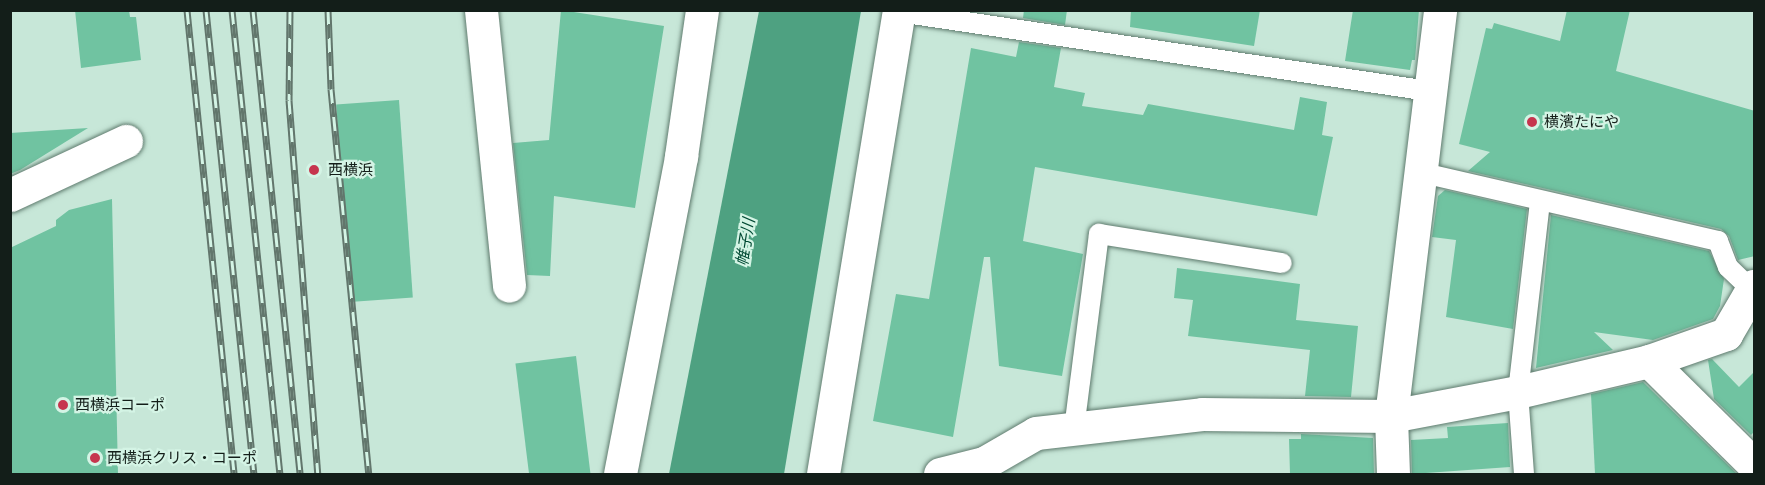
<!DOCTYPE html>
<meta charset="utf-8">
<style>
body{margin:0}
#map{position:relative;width:1765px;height:485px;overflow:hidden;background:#c7e7d8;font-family:Manrope,"Noto Sans JP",sans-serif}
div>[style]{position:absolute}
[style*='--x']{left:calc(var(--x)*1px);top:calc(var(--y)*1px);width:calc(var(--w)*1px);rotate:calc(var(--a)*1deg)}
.water>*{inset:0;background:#4ea181}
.building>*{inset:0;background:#70c3a1;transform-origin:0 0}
.roads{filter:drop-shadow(0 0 2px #5f7b6e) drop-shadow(0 0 2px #5f7b6e)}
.service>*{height:20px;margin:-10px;padding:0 10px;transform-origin:10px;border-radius:10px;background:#fff}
.minor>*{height:33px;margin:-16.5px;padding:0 16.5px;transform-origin:16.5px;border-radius:16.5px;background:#fff}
.rail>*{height:7px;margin-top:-3.5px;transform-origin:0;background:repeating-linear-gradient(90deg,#d4f4e5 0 14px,#62766c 0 28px);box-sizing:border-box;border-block:2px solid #62766c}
.dots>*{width:16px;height:16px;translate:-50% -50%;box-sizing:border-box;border:3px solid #d4f4e5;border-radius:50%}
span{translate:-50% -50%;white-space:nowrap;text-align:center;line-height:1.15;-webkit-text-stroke:4.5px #d4f4e5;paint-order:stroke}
.poi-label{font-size:15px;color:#131e19}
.left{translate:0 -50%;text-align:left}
.water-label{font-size:16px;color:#004933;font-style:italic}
.frame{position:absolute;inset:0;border:12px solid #131e19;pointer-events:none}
</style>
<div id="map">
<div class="water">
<i style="clip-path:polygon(759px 11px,861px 11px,784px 474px,669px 474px)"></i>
</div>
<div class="building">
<i style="clip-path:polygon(75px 10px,129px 10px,130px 17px,136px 17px,141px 60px,81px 68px)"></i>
<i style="clip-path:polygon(561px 10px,664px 26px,635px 208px,554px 196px,550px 276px,527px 275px,513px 143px,549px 140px)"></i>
<i style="clip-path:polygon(1024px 10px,1067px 10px,1065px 25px,1023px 18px)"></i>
<i style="clip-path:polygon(1131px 10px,1260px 10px,1254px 46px,1130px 27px)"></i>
<i style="clip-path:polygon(1353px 10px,1419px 10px,1415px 60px,1412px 60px,1410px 70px,1345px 61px)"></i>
<i style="clip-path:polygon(1567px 10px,1630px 10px,1616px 71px,1755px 111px,1755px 256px,1738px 260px,1729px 236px,1721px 229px,1468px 171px,1490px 152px,1459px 144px,1486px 28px,1492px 29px,1494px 23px,1560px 41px)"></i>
<i style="clip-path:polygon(1019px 42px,1061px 48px,1054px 87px,1085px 93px,1082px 106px,1143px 115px,1148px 104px,1294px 130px,1300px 97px,1327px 102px,1322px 135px,1333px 137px,1317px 216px,1035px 167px,1023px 241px,1083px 254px,1062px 376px,999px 366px,990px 257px,984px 257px,953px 437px,873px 421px,896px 294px,929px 299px,971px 48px,1016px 57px)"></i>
<i style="left:399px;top:100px;width:198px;height:63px;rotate:86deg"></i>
<i style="clip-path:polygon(88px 128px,20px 170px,10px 174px,10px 133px)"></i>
<i style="clip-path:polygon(1445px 190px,1527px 209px,1513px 329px,1446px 317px,1456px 240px,1432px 237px,1438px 196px)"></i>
<i style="clip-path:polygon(112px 199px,118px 474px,10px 474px,10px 248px,56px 226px,56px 220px,69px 210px)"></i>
<i style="clip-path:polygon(1551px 215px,1709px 251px,1724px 279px,1720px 306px,1713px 319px,1653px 340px,1594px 332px,1613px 350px,1536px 368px)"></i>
<i style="clip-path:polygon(1177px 268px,1300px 284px,1296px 320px,1358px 326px,1351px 397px,1305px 396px,1310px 350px,1188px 336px,1193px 300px,1174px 298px)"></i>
<i style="left:576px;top:356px;width:119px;height:61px;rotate:83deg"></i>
<i style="clip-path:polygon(1712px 359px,1739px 387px,1755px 371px,1755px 431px,1751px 435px,1714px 399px,1708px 360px)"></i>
<i style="clip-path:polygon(1643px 382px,1737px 474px,1595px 474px,1591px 394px)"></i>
<i style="clip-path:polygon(1508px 423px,1510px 467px,1412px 474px,1411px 440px,1448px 438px,1447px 427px)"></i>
<i style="clip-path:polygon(1301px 434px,1373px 438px,1374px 474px,1290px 474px,1289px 439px,1301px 439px)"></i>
</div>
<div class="roads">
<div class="service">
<i style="--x:899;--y:12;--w:536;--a:8.48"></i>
<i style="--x:1419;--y:172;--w:307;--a:13"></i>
<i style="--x:1718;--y:241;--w:28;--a:69"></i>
<i style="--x:1728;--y:267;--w:33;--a:44"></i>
<i style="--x:1074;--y:429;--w:197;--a:-82.7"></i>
<i style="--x:1099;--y:234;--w:185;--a:9"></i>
<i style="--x:1524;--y:474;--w:82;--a:-94.2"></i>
<i style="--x:1518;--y:392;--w:192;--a:-83.4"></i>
</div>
<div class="minor">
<i style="--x:481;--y:10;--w:277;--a:84.2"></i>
<i style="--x:10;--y:195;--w:128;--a:-25"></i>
<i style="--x:1649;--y:361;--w:148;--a:44.7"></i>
<i style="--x:620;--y:474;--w:324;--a:-79.1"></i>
<i style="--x:681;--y:156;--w:148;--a:-81.8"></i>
<i style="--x:823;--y:474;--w:470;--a:-80.7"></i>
<i style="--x:940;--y:474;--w:45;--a:-14"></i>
<i style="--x:984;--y:463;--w:60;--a:-30"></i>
<i style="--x:1036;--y:433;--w:167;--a:-6.5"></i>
<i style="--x:1202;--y:414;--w:189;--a:0.6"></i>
<i style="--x:1391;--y:416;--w:129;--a:-10.7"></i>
<i style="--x:1518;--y:392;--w:135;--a:-13.3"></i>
<i style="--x:1649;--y:361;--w:82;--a:-19.3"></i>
<i style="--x:1726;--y:334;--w:56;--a:-59.7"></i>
<i style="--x:1393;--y:474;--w:58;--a:-92"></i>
<i style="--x:1391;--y:416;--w:409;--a:-83.1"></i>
</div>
</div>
<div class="rail">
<i style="--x:187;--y:10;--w:466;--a:84.2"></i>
<i style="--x:206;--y:10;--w:466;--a:84.1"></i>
<i style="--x:232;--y:10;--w:466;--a:84.1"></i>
<i style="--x:253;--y:10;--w:466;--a:84.2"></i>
<i style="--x:290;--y:10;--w:90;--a:90.6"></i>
<i style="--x:289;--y:100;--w:375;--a:85.6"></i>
<i style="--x:328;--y:10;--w:79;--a:87.8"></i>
<i style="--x:331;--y:89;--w:387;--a:84.4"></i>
</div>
<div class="dots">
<i style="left:1532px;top:122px;background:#c6354e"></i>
<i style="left:314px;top:170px;background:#c6354e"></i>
<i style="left:63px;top:405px;background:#c6354e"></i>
<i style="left:95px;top:458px;background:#c6354e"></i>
</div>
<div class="poi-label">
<span class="left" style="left:1544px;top:122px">横濱たにや</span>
<span class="left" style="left:328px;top:170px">西横浜</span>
<span class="left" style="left:75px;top:405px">西横浜コーポ</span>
<span class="left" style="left:107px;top:458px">西横浜クリス・コーポ</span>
</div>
<div class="water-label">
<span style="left:745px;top:242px;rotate:-81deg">帷子川</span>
</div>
<div class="frame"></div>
</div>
